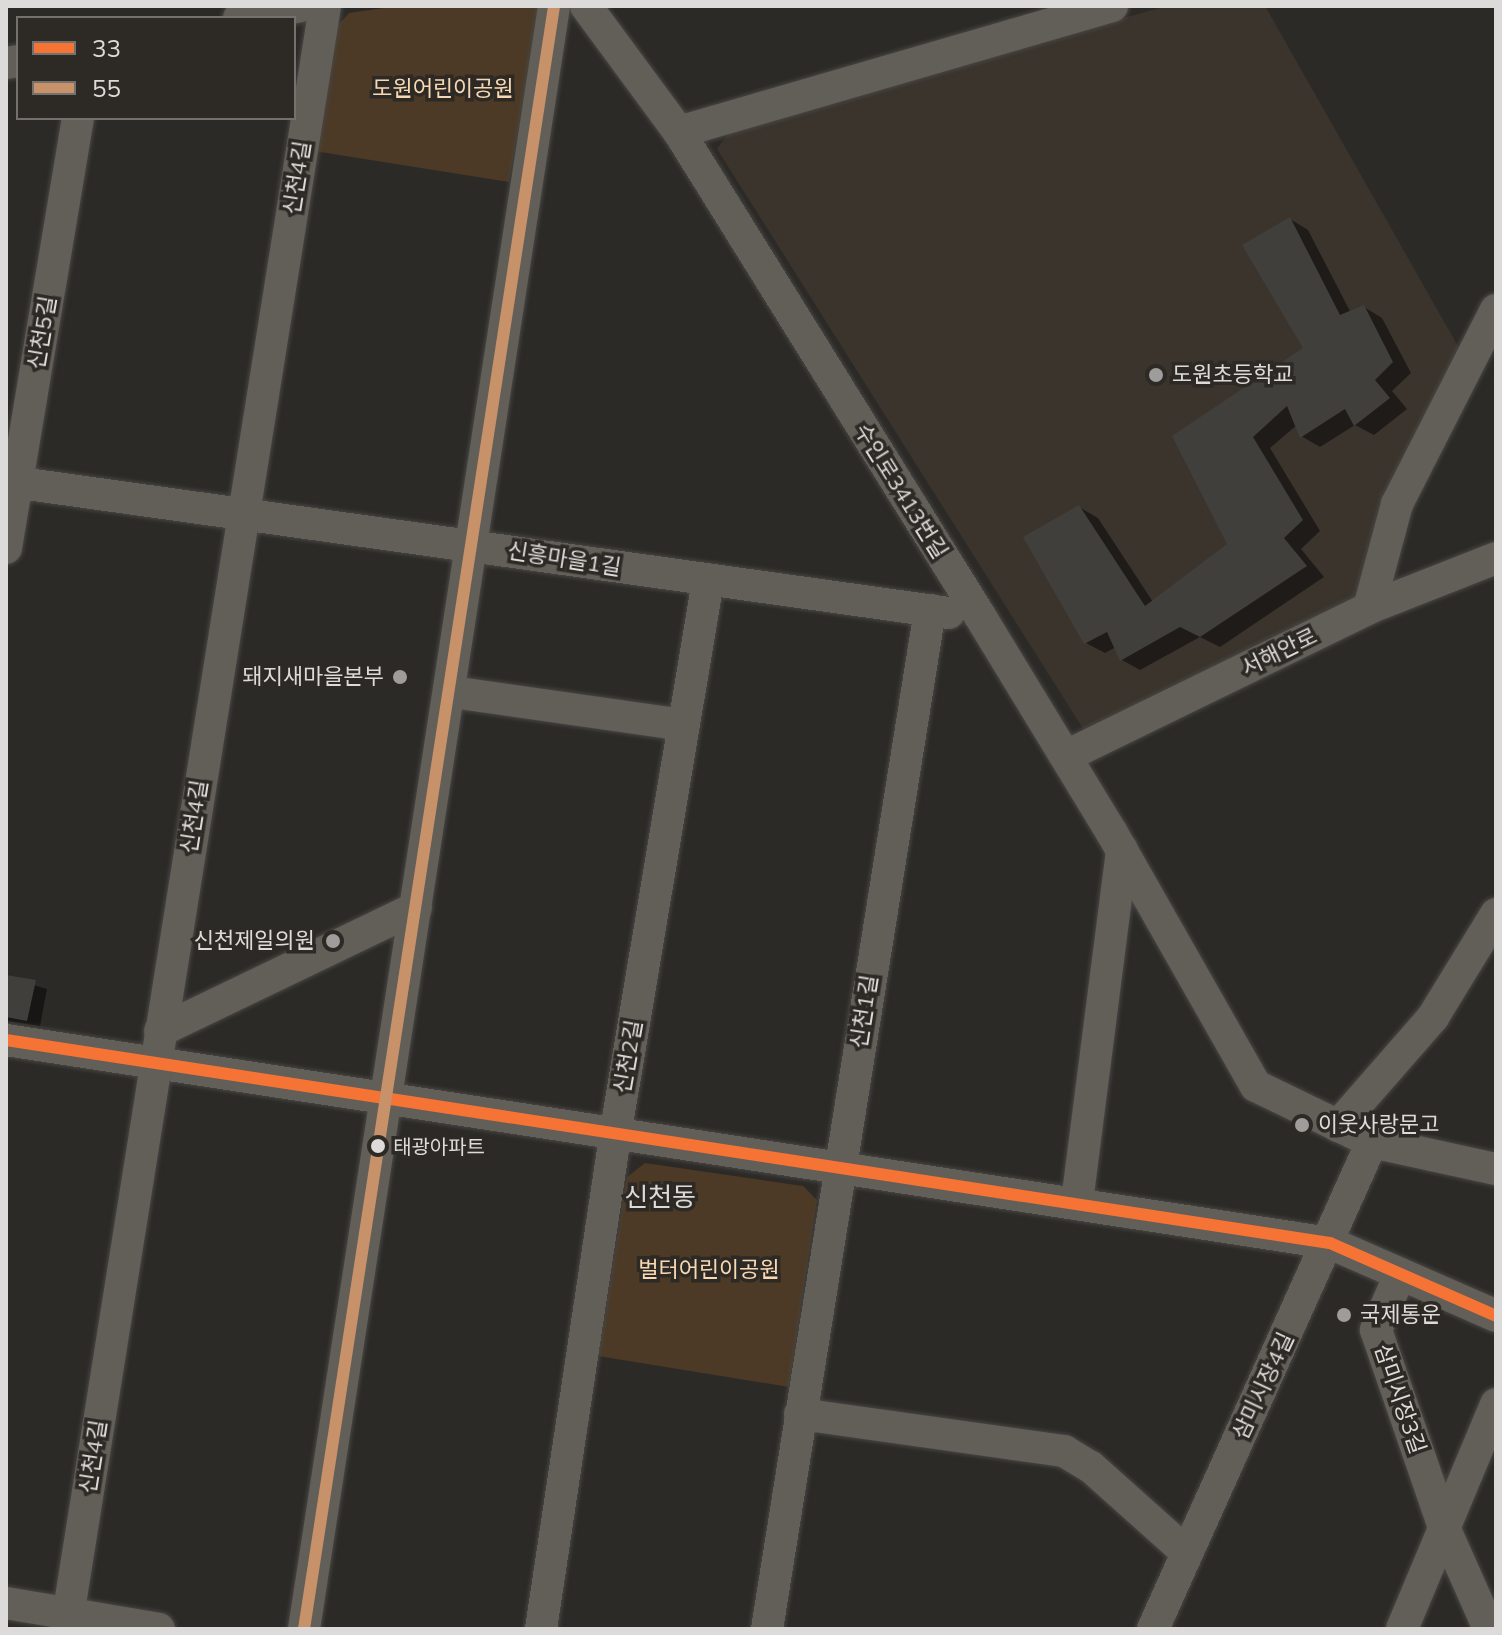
<!DOCTYPE html>
<meta charset="utf-8">
<style>
body{margin:0}
#map{position:relative;width:1502px;height:1635px;overflow:hidden;background:#2c2a27;font-family:Mulish,"Noto Sans KR",sans-serif}
div>[style]{position:absolute}
[style*='--x']{left:calc(var(--x)*1px);top:calc(var(--y)*1px);width:calc(var(--w)*1px);rotate:calc(var(--a)*1deg)}
.built>*{inset:0;background:#3b342d}
.green>*{inset:0;background:#4c3a26}
.shadow>*{inset:0;background:#0007}
.building>*{inset:0;background:#403f3c}
.roads{filter:drop-shadow(0 0 2px #474644) drop-shadow(0 0 2px #474644)}
.minor>*{height:32px;margin:-16px;padding:0 16px;transform-origin:16px;border-radius:16px;background:#625e58}
.bus-1>*{height:12px;margin:-6px;padding:0 6px;transform-origin:6px;border-radius:6px;background:#f57335}
.bus-2>*{height:12px;margin:-6px;padding:0 6px;transform-origin:6px;border-radius:6px;background:#c7916a}
.dots>*{width:22px;height:22px;translate:-50% -50%;box-sizing:border-box;border:4px solid #2d2a26;border-radius:50%}
span{translate:-50% -50%;white-space:nowrap;text-align:center;line-height:1.15;-webkit-text-stroke:7px #2d2a26;paint-order:stroke}
.bus-label{font-size:20px;color:#dddbd9}
.left{translate:0 -50%;text-align:left}
.park-label{font-size:22px;color:#f8d8b3}
.street-label{font-size:22px;color:#dddbd9}
.poi-label{font-size:22px;color:#dddbd9}
.right{translate:-100% -50%;text-align:right}
.quarter-label{font-size:26px;color:#dddbd9}
.frame{position:absolute;inset:0;border:8px solid #dddbd9;pointer-events:none}
.legend{position:absolute;left:16px;top:16px;width:280px;height:104px;box-sizing:border-box;background:#2d2a26;border:2px solid #73716e;margin:0;padding:10px 14px;list-style:none;font-size:24px;color:#dddbd9}
.legend li{display:flex;align-items:center;gap:16px;height:40px}
.legend b{width:40px;border:2px solid #73716e}
</style>
<div id="map">
<div class="built">
<i style="clip-path:polygon(1168px 6px,1265px 6px,1463px 355px,1358px 601px,1094px 746px,717px 149px,738px 121px)"></i>
</div>
<div class="green">
<i style="clip-path:polygon(398px 6px,540px 6px,509px 182px,314px 151px,327px 37px,349px 13px)"></i>
<i style="clip-path:polygon(645px 1163px,803px 1186px,817px 1200px,789px 1387px,598px 1356px,627px 1177px)"></i>
</div>
<div class="shadow">
<i style="clip-path:polygon(1290px 219px,1308px 230px,1351px 313px,1364px 307px,1382px 318px,1411px 373px,1392px 391px,1407px 409px,1374px 435px,1355px 425px,1320px 447px,1301px 436px,1297px 425px,1270px 448px,1320px 531px,1301px 549px,1324px 577px,1220px 647px,1200px 637px,1140px 670px,1122px 660px,1116px 647px,1105px 653px,1086px 643px,1079px 507px,1098px 518px,1153px 602px,1229px 545px,1175px 436px,1306px 349px)"></i>
<i style="clip-path:polygon(6px 977px,47px 989px,40px 1026px,6px 1021px)"></i>
</div>
<div class="building">
<i style="clip-path:polygon(1290px 217px,1340px 315px,1364px 305px,1393px 362px,1375px 380px,1390px 398px,1354px 426px,1345px 409px,1300px 438px,1287px 406px,1253px 437px,1303px 520px,1284px 538px,1307px 566px,1200px 637px,1180px 627px,1120px 661px,1107px 632px,1084px 644px,1023px 537px,1079px 505px,1145px 606px,1227px 544px,1172px 436px,1303px 348px,1242px 245px)"></i>
<i style="clip-path:polygon(6px 975px,36px 980px,27px 1021px,6px 1017px)"></i>
</div>
<div class="roads">
<div class="minor">
<i style="--x:586;--y:6;--w:157;--a:53.6"></i>
<i style="--x:679;--y:132;--w:570;--a:58.12"></i>
<i style="--x:980;--y:616;--w:254;--a:58.7"></i>
<i style="--x:1112;--y:833;--w:291;--a:60.4"></i>
<i style="--x:1256;--y:1086;--w:129;--a:25.8"></i>
<i style="--x:1372;--y:1142;--w:127;--a:12.3"></i>
<i style="--x:239;--y:18;--w:63;--a:-11"></i>
<i style="--x:6;--y:63;--w:12;--a:-9"></i>
<i style="--x:679;--y:132;--w:451;--a:-16.2"></i>
<i style="--x:6;--y:481;--w:952;--a:7.97"></i>
<i style="--x:6;--y:548;--w:436;--a:-80.5"></i>
<i style="--x:1369;--y:608;--w:108;--a:-74.9"></i>
<i style="--x:1397;--y:504;--w:218;--a:-63"></i>
<i style="--x:452;--y:692;--w:234;--a:8.1"></i>
<i style="--x:1066;--y:756;--w:337;--a:-26"></i>
<i style="--x:1369;--y:608;--w:136;--a:-21.5"></i>
<i style="--x:160;--y:1031;--w:284;--a:-25.7"></i>
<i style="--x:6;--y:1040;--w:1339;--a:8.72"></i>
<i style="--x:1330;--y:1243;--w:181;--a:23.7"></i>
<i style="--x:1338;--y:1126;--w:145;--a:-48.9"></i>
<i style="--x:1433;--y:1017;--w:121;--a:-58.5"></i>
<i style="--x:1077;--y:1202;--w:355;--a:-82.7"></i>
<i style="--x:1400;--y:1274;--w:61;--a:113.2"></i>
<i style="--x:1376;--y:1330;--w:206;--a:71"></i>
<i style="--x:1443;--y:1525;--w:114;--a:66.1"></i>
<i style="--x:800;--y:1414;--w:267;--a:8"></i>
<i style="--x:1064;--y:1451;--w:31;--a:31"></i>
<i style="--x:1091;--y:1467;--w:127;--a:41.8"></i>
<i style="--x:6;--y:1603;--w:155;--a:9.6"></i>
<i style="--x:66;--y:1629;--w:1644;--a:-80.93"></i>
<i style="--x:304;--y:1629;--w:1642;--a:-81.24"></i>
<i style="--x:541;--y:1629;--w:505;--a:-81.45"></i>
<i style="--x:616;--y:1130;--w:557;--a:-80.49"></i>
<i style="--x:767;--y:1629;--w:1032;--a:-80.91"></i>
<i style="--x:1153;--y:1629;--w:534;--a:-65.79"></i>
<i style="--x:1402;--y:1629;--w:244;--a:-67.3"></i>
</div>
</div>
<div class="bus-1">
<i style="--x:6;--y:1040;--w:1339;--a:8.72"></i>
<i style="--x:1330;--y:1243;--w:181;--a:23.7"></i>
</div>
<div class="bus-2">
<i style="--x:304;--y:1629;--w:1642;--a:-81.24"></i>
</div>
<div class="dots">
<i style="left:1156px;top:375px;background:#9f9d9b"></i>
<i style="left:400px;top:677px;background:#9f9d9b"></i>
<i style="left:333px;top:941px;background:#9f9d9b"></i>
<i style="left:1302px;top:1125px;background:#9f9d9b"></i>
<i style="left:378px;top:1146px;background:#dddbd9"></i>
<i style="left:1344px;top:1315px;background:#9f9d9b"></i>
</div>
<div class="bus-label">
<span class="left" style="left:393px;top:1146px">태광아파트</span>
</div>
<div class="park-label">
<span style="left:443px;top:89px">도원어린이공원</span>
<span style="left:709px;top:1270px">벌터어린이공원</span>
</div>
<div class="street-label">
<span style="left:297px;top:178px;rotate:-81deg">신천4길</span>
<span style="left:42px;top:333px;rotate:-80deg">신천5길</span>
<span style="left:901px;top:491px;rotate:58deg">수인로3413번길</span>
<span style="left:564px;top:559px;rotate:9deg">신흥마을1길</span>
<span style="left:1279px;top:652px;rotate:-26deg">서해안로</span>
<span style="left:194px;top:817px;rotate:-81deg">신천4길</span>
<span style="left:864px;top:1012px;rotate:-81deg">신천1길</span>
<span style="left:628px;top:1057px;rotate:-80deg">신천2길</span>
<span style="left:1263px;top:1386px;rotate:-65deg">삼미시장4길</span>
<span style="left:1400px;top:1399px;rotate:71deg">삼미시장3길</span>
<span style="left:93px;top:1457px;rotate:-81deg">신천4길</span>
</div>
<div class="poi-label">
<span class="left" style="left:1172px;top:375px">도원초등학교</span>
<span class="right" style="left:384px;top:677px">돼지새마을본부</span>
<span class="right" style="left:315px;top:941px">신천제일의원</span>
<span class="left" style="left:1318px;top:1125px">이웃사랑문고</span>
<span class="left" style="left:1360px;top:1315px">국제통운</span>
</div>
<div class="quarter-label">
<span style="left:660px;top:1197px">신천동</span>
</div>
<div class="frame"></div>
<ul class="legend">
<li><b style="height:10px;background:#f57335"></b>33</li>
<li><b style="height:10px;background:#c7916a"></b>55</li>
</ul>
</div>
